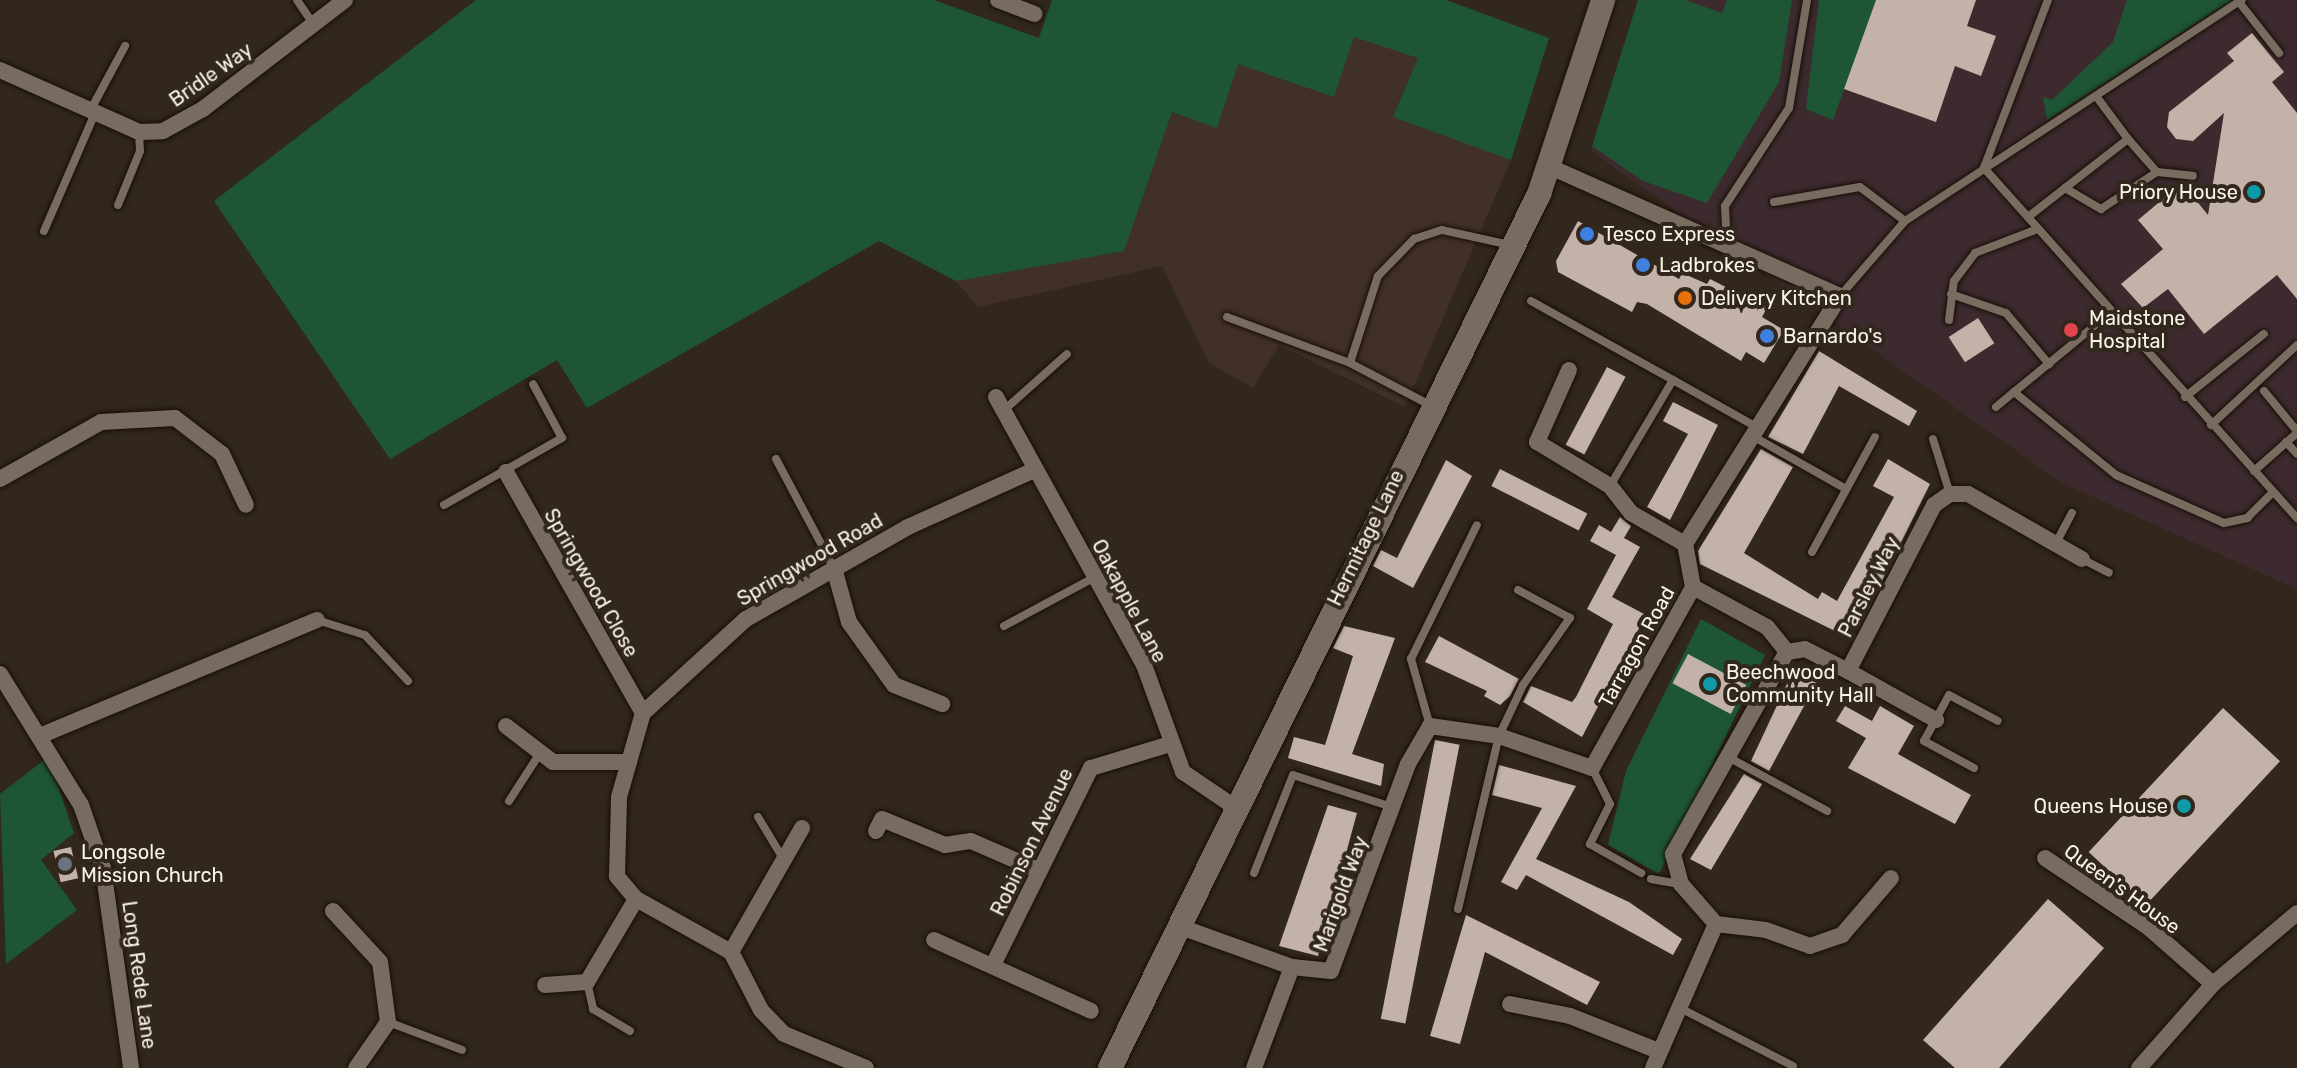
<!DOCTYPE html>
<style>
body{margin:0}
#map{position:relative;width:2297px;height:1068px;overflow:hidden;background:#31271c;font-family:Rubik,sans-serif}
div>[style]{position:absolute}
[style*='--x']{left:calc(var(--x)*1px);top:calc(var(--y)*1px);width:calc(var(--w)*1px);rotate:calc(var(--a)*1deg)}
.industrial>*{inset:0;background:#413027}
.medical>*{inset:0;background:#3d2a2f}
.green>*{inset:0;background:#1e5635}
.building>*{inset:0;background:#c3b2a8;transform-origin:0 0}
.roads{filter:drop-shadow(0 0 2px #180f06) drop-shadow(0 0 2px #180f06)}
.service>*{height:8px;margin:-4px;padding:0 4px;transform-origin:4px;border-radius:4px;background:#776c5f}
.minor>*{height:16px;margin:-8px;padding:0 8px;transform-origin:8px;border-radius:8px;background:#776c5f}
.secondary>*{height:24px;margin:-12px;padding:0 12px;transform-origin:12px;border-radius:12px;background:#776c5f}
.dots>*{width:22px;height:22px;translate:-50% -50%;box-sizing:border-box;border:4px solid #31271c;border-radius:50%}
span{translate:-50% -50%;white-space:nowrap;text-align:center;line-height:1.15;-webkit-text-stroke:8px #31271c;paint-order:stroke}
.street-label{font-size:20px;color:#faf3ec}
.poi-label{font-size:20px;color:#faf3ec}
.right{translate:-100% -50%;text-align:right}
.left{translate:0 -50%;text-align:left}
</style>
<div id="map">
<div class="industrial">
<i style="clip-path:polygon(1052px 0,1446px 0,1549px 38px,1511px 160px,1405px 407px,1279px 345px,1253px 388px,1209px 363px,1162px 266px,978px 307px,956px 281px)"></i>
</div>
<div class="medical">
<i style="clip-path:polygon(1642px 0,2297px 0,2297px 589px,2062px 483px,1591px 151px)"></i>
</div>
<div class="green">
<i style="clip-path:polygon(476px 0,934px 0,1039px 38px,1052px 0,1446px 0,1549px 38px,1511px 160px,1393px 117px,1418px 58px,1354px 37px,1334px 97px,1238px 64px,1217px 128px,1172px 112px,1124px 251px,956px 281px,879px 241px,587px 408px,557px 360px,390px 459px,214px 201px)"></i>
<i style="clip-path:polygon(1638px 0,1685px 0,1722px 13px,1727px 0,1792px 0,1779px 82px,1707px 203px,1643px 181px,1592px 146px)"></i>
<i style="clip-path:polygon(1819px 0,1876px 0,1833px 120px,1806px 109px)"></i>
<i style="clip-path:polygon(2127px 0,2232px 0,2047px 120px,2043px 97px,2052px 100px,2113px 42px)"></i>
<i style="clip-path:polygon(1701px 619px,1765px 655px,1659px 874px,1608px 845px,1626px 771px)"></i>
<i style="clip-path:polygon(48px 757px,74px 833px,41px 860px,77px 910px,6px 964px,0 794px)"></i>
</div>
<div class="building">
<i style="clip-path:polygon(1876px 0,1976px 0,1967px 26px,1996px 36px,1981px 76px,1955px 66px,1936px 122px,1844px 89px)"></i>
<i style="clip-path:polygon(2252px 33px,2284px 72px,2272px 82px,2297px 113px,2297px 299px,2277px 275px,2204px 334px,2168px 289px,2143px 308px,2121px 284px,2163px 249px,2138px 220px,2182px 183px,2208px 215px,2224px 113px,2193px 141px,2176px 139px,2167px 127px,2169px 112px,2234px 61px,2227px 53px)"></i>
<i style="clip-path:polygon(1578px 221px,1679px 279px,1682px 273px,1707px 284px,1710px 279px,1767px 308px,1762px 317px,1784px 330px,1764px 363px,1746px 352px,1741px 361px,1647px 304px,1637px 302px,1632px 312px,1558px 272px,1556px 261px)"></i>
<i style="left:1978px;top:318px;width:30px;height:35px;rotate:57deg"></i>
<i style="clip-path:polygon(1819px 351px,1917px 411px,1909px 426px,1839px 386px,1803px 454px,1768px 437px)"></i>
<i style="left:1607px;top:367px;width:21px;height:88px;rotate:28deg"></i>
<i style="clip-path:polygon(1673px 402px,1718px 425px,1670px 520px,1647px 507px,1688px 434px,1663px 421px)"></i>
<i style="clip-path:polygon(1761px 449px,1793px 467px,1744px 553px,1818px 599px,1822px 592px,1837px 601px,1894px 497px,1873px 486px,1888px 459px,1930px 484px,1877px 591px,1868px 586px,1841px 634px,1700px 564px,1698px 551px)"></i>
<i style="clip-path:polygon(1446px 460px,1472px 476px,1413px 588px,1373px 566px,1381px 550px,1397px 558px)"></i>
<i style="left:1500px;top:469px;width:98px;height:19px;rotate:27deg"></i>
<i style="clip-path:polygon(1620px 517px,1631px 526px,1624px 538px,1640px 547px,1612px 597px,1646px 615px,1582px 737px,1523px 702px,1531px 686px,1572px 702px,1576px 697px,1613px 624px,1587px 609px,1616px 555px,1590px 541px,1599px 525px,1611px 532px)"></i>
<i style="clip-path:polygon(1344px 626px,1395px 638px,1352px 754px,1384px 764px,1381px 786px,1288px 758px,1294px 737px,1325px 745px,1353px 656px,1333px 648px)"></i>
<i style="clip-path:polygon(1439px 636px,1519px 679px,1510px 696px,1500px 705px,1484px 696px,1487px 691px,1425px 662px)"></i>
<i style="left:1688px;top:654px;width:66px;height:33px;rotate:28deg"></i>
<i style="clip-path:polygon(1794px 669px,1817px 682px,1769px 771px,1751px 761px)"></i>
<i style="clip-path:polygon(1845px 706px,1872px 721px,1880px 706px,1914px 726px,1898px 754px,1971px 795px,1955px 824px,1848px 768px,1866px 738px,1836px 721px)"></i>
<i style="left:2223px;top:708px;width:78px;height:197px;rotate:43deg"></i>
<i style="left:1435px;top:740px;width:25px;height:284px;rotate:11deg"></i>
<i style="clip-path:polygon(1499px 765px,1576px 786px,1536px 859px,1629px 902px,1682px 939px,1673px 955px,1526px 875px,1517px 890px,1501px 882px,1542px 808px,1492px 795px)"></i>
<i style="clip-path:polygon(1744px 774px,1762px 784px,1711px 870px,1690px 859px)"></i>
<i style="clip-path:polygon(1328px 805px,1357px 813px,1318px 956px,1279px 946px)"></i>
<i style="left:71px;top:847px;width:32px;height:18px;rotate:77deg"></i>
<i style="clip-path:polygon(2048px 899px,2104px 948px,1999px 1068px,1955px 1068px,1923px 1040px)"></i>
<i style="clip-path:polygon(1466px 915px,1600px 982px,1587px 1005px,1485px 952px,1460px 1044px,1430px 1036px)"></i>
</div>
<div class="roads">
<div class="service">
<i style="--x:297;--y:0;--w:29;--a:56"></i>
<i style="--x:2048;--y:0;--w:180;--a:110.9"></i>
<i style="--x:1984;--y:168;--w:470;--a:48.2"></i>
<i style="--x:2239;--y:2;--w:65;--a:51.9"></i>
<i style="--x:2096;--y:96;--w:54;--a:53.3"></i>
<i style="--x:90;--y:111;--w:74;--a:-61.7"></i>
<i style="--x:2065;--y:188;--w:42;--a:30.3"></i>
<i style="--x:2101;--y:209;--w:67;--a:-33.5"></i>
<i style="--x:1774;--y:202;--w:87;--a:-9.9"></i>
<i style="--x:1860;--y:187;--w:56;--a:37.1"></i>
<i style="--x:118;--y:205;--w:58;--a:-67.8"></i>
<i style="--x:140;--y:151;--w:19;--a:-93"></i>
<i style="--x:2028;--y:217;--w:127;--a:-38"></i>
<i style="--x:2128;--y:139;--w:44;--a:48.7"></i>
<i style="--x:2157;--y:172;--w:36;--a:6"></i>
<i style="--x:44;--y:231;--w:129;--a:-66.6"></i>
<i style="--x:1727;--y:246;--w:40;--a:-92.9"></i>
<i style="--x:1725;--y:206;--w:117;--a:-56.9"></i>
<i style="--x:1789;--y:108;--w:109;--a:-80.5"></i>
<i style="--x:1951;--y:294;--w:58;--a:19.1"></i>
<i style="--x:2006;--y:313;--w:67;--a:49.9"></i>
<i style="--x:1840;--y:296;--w:99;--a:-49.1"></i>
<i style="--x:1905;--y:221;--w:403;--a:-33.3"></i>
<i style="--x:1531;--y:301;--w:162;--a:29.1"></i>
<i style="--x:2110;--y:313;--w:124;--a:140.5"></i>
<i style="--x:2014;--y:392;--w:132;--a:39.1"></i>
<i style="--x:2116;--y:475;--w:118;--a:24"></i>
<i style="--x:2224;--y:523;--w:24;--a:-12"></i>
<i style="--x:2247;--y:518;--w:37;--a:-45"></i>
<i style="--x:1227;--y:317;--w:131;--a:20.5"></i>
<i style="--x:1350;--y:363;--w:90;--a:27.7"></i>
<i style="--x:1949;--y:320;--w:39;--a:-83"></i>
<i style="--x:1954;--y:281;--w:35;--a:-53"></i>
<i style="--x:1975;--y:253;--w:67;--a:-20.9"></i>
<i style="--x:1350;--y:363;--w:91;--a:-72.2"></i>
<i style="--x:1378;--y:276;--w:52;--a:-45.8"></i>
<i style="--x:1414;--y:239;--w:29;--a:-18"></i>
<i style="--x:1442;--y:230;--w:70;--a:12.4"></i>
<i style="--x:2264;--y:391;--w:52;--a:50.5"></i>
<i style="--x:2185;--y:397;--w:101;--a:-38.6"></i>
<i style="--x:1996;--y:407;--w:23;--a:-40"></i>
<i style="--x:1004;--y:410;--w:84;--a:-41.6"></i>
<i style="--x:2211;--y:425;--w:117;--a:-42.9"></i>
<i style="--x:1756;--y:438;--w:103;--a:29.5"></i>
<i style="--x:1933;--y:439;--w:58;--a:72.8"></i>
<i style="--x:2286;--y:442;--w:16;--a:47"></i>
<i style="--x:776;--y:459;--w:123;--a:62"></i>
<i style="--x:2254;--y:471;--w:57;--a:-41.5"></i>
<i style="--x:1610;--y:486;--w:123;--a:-59.3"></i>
<i style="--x:1673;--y:380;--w:100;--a:29.4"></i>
<i style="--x:444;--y:505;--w:136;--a:-29.6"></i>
<i style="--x:562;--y:438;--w:61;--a:-118.2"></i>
<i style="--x:2056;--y:543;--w:34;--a:-62"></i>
<i style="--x:1812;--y:552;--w:131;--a:-61.3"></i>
<i style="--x:2082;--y:559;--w:30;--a:27"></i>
<i style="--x:317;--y:620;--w:50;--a:17.4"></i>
<i style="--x:365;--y:635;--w:63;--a:46.9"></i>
<i style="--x:1004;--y:626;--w:103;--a:-28.3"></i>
<i style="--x:1430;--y:726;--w:70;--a:-105.8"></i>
<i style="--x:1411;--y:659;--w:149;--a:-63.8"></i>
<i style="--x:1728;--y:757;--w:113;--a:28.6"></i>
<i style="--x:1592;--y:768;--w:40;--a:63.4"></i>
<i style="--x:1610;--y:804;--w:45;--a:116.6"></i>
<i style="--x:1590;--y:844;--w:59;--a:29.6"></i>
<i style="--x:1974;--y:768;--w:57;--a:-151.6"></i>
<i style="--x:1924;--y:741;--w:52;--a:-61.5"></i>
<i style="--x:1949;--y:695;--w:55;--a:28"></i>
<i style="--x:509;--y:801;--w:57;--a:-57.1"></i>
<i style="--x:758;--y:817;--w:50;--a:58.8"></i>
<i style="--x:1254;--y:873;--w:105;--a:-68.3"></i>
<i style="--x:1293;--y:775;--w:104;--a:17.9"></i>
<i style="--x:1651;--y:879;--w:29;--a:10"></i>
<i style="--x:1458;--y:909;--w:178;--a:-76.7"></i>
<i style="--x:1499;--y:736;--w:56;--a:-64.8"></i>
<i style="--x:1523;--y:685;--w:82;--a:-55"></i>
<i style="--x:1570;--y:618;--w:59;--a:-151.7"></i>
<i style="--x:587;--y:982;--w:28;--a:77"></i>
<i style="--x:593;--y:1009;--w:43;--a:30.7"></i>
<i style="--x:1680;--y:1008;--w:127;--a:27.2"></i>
<i style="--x:388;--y:1022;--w:79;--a:20.7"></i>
</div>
<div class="minor">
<i style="--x:998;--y:0;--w:39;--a:21"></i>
<i style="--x:0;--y:70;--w:152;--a:24"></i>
<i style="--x:139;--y:132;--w:24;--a:-2"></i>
<i style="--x:163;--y:131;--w:46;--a:-28.8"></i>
<i style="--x:203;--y:109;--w:179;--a:-37.5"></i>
<i style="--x:1569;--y:370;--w:79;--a:114"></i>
<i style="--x:1537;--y:442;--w:85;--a:31.1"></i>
<i style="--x:1610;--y:486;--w:34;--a:52"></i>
<i style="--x:1631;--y:513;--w:62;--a:29.9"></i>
<i style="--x:996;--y:397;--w:306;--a:61.1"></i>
<i style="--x:1144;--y:665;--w:114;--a:70"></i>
<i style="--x:1183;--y:772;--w:64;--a:34.2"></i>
<i style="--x:506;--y:472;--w:277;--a:60.4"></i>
<i style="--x:0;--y:479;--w:116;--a:-29.4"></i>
<i style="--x:101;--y:422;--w:74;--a:-3.1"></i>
<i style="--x:175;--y:418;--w:59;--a:37.5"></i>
<i style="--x:222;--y:454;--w:56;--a:64.8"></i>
<i style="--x:834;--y:568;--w:56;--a:74.5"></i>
<i style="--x:849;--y:622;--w:77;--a:54.5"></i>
<i style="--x:894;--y:685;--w:52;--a:21.6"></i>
<i style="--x:1693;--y:587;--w:84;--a:28.4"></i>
<i style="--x:1767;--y:627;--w:32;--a:51"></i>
<i style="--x:1787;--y:652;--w:18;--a:-9"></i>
<i style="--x:1805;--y:649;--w:48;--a:27.1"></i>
<i style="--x:1848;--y:671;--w:187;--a:-62.6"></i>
<i style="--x:1934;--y:505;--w:19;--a:-35"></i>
<i style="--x:1950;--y:494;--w:18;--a:0"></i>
<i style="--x:1968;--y:494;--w:131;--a:29.7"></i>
<i style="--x:1848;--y:671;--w:101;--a:29.1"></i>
<i style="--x:0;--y:674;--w:154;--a:58.3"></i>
<i style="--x:81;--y:805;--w:67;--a:70.8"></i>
<i style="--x:103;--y:868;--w:202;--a:82"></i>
<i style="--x:506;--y:726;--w:59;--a:37.5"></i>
<i style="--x:553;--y:762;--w:76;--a:0"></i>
<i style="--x:42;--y:735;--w:298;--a:-22.7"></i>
<i style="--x:876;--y:831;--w:13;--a:-63"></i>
<i style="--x:882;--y:819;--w:68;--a:22.4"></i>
<i style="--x:945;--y:845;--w:26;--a:-9"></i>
<i style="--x:971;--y:841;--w:75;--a:23.5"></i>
<i style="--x:2045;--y:858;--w:125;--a:33.9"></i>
<i style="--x:2149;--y:928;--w:85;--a:41.2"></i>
<i style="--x:333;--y:911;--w:69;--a:47.3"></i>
<i style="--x:380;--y:962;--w:61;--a:82.4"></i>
<i style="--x:388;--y:1022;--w:56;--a:124.8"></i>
<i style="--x:1716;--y:924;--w:50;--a:6.8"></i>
<i style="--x:1766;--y:930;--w:47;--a:20"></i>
<i style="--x:1810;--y:946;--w:34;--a:-19"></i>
<i style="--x:1842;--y:935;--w:75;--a:-49.3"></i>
<i style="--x:1178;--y:926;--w:121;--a:19.8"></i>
<i style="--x:1292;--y:967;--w:39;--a:6"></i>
<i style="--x:1331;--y:971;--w:221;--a:-69.6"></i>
<i style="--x:1408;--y:764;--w:44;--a:-59.9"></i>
<i style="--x:1430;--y:726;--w:70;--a:8.2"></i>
<i style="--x:1499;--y:736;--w:98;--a:19"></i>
<i style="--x:1592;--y:768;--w:207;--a:-60.8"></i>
<i style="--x:1693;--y:587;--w:44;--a:-100.5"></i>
<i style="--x:1685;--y:544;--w:292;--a:-58"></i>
<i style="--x:1840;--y:296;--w:317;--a:-156"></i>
<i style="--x:934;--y:940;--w:172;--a:24.3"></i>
<i style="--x:731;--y:952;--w:143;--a:-60.2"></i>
<i style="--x:993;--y:965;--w:220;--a:-63.6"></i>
<i style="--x:1091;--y:768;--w:83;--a:-16.9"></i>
<i style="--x:545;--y:985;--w:42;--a:-4.1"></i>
<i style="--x:587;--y:982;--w:96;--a:-59.4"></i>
<i style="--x:1510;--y:1004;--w:61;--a:11.3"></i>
<i style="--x:1570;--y:1016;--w:96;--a:21.5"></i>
<i style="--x:866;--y:1068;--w:89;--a:-157.5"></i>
<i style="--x:784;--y:1034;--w:33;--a:-134"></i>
<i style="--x:761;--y:1010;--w:65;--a:-117.3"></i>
<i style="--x:731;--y:952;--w:109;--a:-150.8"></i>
<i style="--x:636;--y:899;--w:30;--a:-130"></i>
<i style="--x:617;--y:876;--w:79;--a:-88.5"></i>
<i style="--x:619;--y:797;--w:87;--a:-74.1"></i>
<i style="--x:643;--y:713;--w:139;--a:-42.4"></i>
<i style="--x:746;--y:619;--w:186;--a:-29.6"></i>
<i style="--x:908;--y:527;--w:136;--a:-24.3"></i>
<i style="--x:1254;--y:1068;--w:108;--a:-69.4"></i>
<i style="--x:1653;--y:1068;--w:157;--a:-66.4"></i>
<i style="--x:1716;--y:924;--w:53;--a:-131.2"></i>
<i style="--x:1681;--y:884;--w:31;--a:-105"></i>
<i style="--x:1673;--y:854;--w:232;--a:-60.6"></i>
<i style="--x:2139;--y:1068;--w:112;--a:-48.6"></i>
<i style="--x:2213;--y:984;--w:110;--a:-40.2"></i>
</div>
<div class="secondary">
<i style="--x:1110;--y:1068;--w:974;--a:-63.86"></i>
<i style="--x:1539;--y:194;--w:204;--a:-71.7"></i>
</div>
</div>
<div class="dots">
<i style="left:2254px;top:192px;background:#0f9aa8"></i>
<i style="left:1587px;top:234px;background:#3f7fe0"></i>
<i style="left:1643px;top:265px;background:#3f7fe0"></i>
<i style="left:1685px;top:298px;background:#e8710a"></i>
<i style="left:2071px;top:330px;background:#e0444e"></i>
<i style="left:1767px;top:336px;background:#3f7fe0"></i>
<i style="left:1710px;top:684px;background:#0f9aa8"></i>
<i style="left:2184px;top:806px;background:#0f9aa8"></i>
<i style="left:65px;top:864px;background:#6b7280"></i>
</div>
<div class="street-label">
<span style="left:211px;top:75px;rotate:-35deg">Bridle Way</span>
<span style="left:1366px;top:538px;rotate:-64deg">Hermitage Lane</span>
<span style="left:810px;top:560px;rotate:-30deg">Springwood Road</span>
<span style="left:591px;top:583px;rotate:60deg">Springwood Close</span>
<span style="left:1869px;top:587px;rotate:-63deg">Parsley Way</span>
<span style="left:1129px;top:601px;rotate:62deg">Oakapple Lane</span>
<span style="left:1637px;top:647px;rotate:-61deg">Tarragon Road</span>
<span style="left:1032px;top:842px;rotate:-64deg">Robinson Avenue</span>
<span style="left:2122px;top:889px;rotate:36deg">Queen's House</span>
<span style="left:1341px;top:894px;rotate:-70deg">Marigold Way</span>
<span style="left:139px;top:975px;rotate:82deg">Long Rede Lane</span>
</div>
<div class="poi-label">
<span class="right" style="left:2238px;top:192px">Priory House</span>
<span class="left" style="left:1603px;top:234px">Tesco Express</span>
<span class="left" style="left:1659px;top:265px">Ladbrokes</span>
<span class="left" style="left:1701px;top:298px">Delivery Kitchen</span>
<span class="left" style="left:2089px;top:330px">Maidstone<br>Hospital</span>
<span class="left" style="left:1783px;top:336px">Barnardo's</span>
<span class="left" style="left:1726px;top:684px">Beechwood<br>Community Hall</span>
<span class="right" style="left:2168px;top:806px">Queens House</span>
<span class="left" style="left:81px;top:864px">Longsole<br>Mission Church</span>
</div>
</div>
